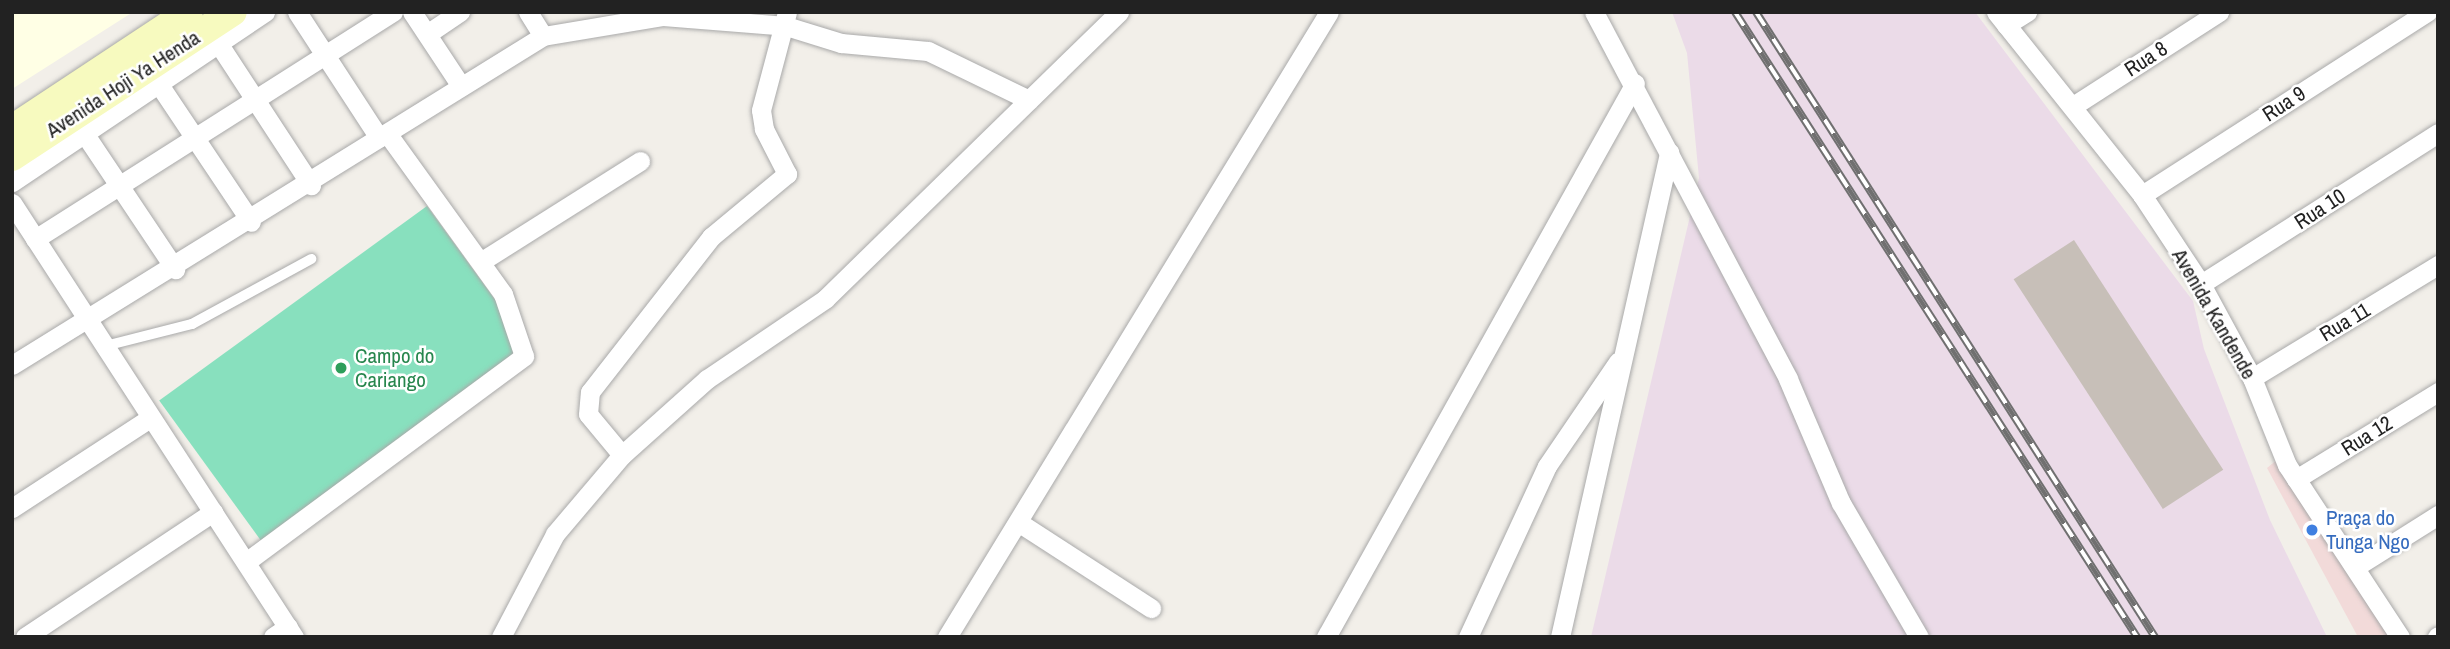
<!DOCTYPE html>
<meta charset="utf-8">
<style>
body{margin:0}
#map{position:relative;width:2450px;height:649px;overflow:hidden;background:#f2efe9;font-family:"Archivo Narrow",sans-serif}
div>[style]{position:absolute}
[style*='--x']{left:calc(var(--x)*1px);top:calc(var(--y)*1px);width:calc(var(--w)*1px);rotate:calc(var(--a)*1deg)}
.commercial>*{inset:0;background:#f2dad9}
.industrial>*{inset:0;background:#ebdbe8}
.education>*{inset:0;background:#ffffe5}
.pitch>*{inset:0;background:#88e0be;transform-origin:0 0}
.building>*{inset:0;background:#c7bfb8;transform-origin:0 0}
.roads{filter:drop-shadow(0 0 2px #a9a9a9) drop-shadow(0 0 2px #a9a9a9)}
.lane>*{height:10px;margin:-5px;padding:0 5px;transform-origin:5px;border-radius:5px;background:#fff}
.street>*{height:19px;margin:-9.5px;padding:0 9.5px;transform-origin:9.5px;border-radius:9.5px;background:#fff}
.secondary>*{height:28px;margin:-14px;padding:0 14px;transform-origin:14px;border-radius:14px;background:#f7fabf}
.rail>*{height:8px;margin-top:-4px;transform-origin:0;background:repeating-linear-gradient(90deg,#fff 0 16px,#707070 0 32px);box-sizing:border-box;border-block:2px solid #707070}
.dots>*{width:19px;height:19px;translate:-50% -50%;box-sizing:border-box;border:4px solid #fff;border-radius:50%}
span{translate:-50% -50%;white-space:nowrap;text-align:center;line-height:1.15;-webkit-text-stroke:5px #fff;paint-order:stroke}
.street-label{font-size:21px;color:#222}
.leisure-label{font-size:21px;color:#27864d}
.left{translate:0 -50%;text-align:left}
.shop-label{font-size:21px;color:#366cbe}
.frame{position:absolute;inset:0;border:14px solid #222;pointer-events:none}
</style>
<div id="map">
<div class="commercial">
<i style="clip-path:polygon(2278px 459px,2389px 637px,2358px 637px,2267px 468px)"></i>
</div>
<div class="industrial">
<i style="clip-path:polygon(1672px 12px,1975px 12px,2193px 301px,2204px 349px,2270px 520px,2327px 637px,1591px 637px,1699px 178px,1687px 53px)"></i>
</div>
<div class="education">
<i style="clip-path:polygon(12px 12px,133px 12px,12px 89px)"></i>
</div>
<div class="pitch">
<i style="left:427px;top:206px;width:180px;height:331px;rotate:54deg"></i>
</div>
<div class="building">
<i style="left:2074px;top:240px;width:274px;height:72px;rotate:57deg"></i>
</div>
<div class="roads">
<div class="lane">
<i style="--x:105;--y:346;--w:90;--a:-14.2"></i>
<i style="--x:192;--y:324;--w:136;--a:-28.6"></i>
</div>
<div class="street">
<i style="--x:297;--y:12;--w:150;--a:56.9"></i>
<i style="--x:412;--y:12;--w:89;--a:56.5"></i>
<i style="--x:528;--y:12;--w:28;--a:58"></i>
<i style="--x:1594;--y:12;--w:415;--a:62.1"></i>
<i style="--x:1788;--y:379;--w:135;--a:66.9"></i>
<i style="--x:1841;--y:503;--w:155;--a:59.8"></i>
<i style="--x:1996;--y:12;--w:234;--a:51.4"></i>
<i style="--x:2142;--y:195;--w:107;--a:56.5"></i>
<i style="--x:2201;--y:284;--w:107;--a:61.5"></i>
<i style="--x:2252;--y:378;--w:94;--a:68.1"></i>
<i style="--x:2287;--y:465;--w:206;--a:56.7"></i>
<i style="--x:2006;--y:25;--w:25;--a:-32"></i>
<i style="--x:427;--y:34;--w:40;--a:-34"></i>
<i style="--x:218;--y:43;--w:170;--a:56.8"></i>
<i style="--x:158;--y:83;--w:167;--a:56.2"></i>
<i style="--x:2073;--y:106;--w:174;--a:-32.8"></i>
<i style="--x:84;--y:133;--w:164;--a:56.2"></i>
<i style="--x:12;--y:182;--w:305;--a:-33.9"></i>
<i style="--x:2142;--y:195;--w:339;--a:-32.7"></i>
<i style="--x:12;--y:203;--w:518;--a:56.99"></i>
<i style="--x:35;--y:239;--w:424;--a:-32.4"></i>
<i style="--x:482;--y:261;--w:187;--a:-32.3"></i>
<i style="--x:2201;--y:284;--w:281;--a:-32.5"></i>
<i style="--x:12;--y:365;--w:625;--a:-31.78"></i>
<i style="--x:543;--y:36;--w:122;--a:-9.5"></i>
<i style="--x:663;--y:16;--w:123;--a:4.6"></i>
<i style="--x:786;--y:26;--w:58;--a:17.2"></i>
<i style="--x:841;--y:43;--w:87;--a:5.3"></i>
<i style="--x:928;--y:51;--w:112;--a:25.9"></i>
<i style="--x:2252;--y:378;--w:218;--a:-31.3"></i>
<i style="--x:622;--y:455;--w:53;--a:-129.7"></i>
<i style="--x:588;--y:414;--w:22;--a:-85"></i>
<i style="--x:590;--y:392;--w:197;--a:-52"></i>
<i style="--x:711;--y:237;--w:99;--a:-39.7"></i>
<i style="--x:787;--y:174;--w:51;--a:-117.1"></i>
<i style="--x:764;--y:129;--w:19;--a:-99"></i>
<i style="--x:761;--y:110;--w:101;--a:-75.1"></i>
<i style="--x:2296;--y:479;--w:167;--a:-31.5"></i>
<i style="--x:12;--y:508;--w:165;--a:-33.1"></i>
<i style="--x:1021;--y:524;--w:155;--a:32.9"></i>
<i style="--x:246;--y:562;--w:346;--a:-36.5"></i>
<i style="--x:524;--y:356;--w:65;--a:-108.7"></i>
<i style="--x:503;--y:294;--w:198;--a:-125.8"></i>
<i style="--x:2357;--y:566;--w:96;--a:-32.2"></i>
<i style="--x:25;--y:637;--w:226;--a:-33.6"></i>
<i style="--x:273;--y:637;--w:18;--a:-34"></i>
<i style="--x:501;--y:637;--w:116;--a:-62.3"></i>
<i style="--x:555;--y:534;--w:104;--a:-49.7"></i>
<i style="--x:622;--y:455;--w:114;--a:-41.8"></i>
<i style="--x:707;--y:379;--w:143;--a:-34.1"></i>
<i style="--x:825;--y:299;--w:411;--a:-44.3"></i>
<i style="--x:947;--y:637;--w:732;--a:-58.57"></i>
<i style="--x:1326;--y:637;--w:634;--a:-60.85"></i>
<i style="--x:1468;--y:637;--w:188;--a:-65.2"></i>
<i style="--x:1547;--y:466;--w:126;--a:-55.7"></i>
<i style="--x:1560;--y:637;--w:497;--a:-77.3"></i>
<i style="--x:2437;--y:637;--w:1;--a:-45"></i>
</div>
<div class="secondary">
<i style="--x:12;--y:129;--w:212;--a:-33.5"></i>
<i style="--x:12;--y:157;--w:264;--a:-33.3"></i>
</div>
</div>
<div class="rail">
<i style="--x:1735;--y:12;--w:743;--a:57.25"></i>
<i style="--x:1756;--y:12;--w:742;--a:57.45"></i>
</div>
<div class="dots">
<i style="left:341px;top:368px;background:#2e9e5b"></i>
<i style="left:2312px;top:530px;background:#3f7fe0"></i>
</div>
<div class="street-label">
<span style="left:2146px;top:59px;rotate:-33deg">Rua 8</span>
<span style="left:123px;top:84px;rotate:-33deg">Avenida Hoji Ya Henda</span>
<span style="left:2284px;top:104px;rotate:-33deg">Rua 9</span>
<span style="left:2320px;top:209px;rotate:-33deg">Rua 10</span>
<span style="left:2214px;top:314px;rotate:60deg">Avenida Kandende</span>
<span style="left:2345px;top:322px;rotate:-31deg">Rua 11</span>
<span style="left:2367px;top:436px;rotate:-32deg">Rua 12</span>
</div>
<div class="leisure-label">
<span class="left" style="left:355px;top:368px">Campo do<br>Cariango</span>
</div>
<div class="shop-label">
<span class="left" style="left:2326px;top:530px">Praça do<br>Tunga Ngo</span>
</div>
<div class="frame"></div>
</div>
